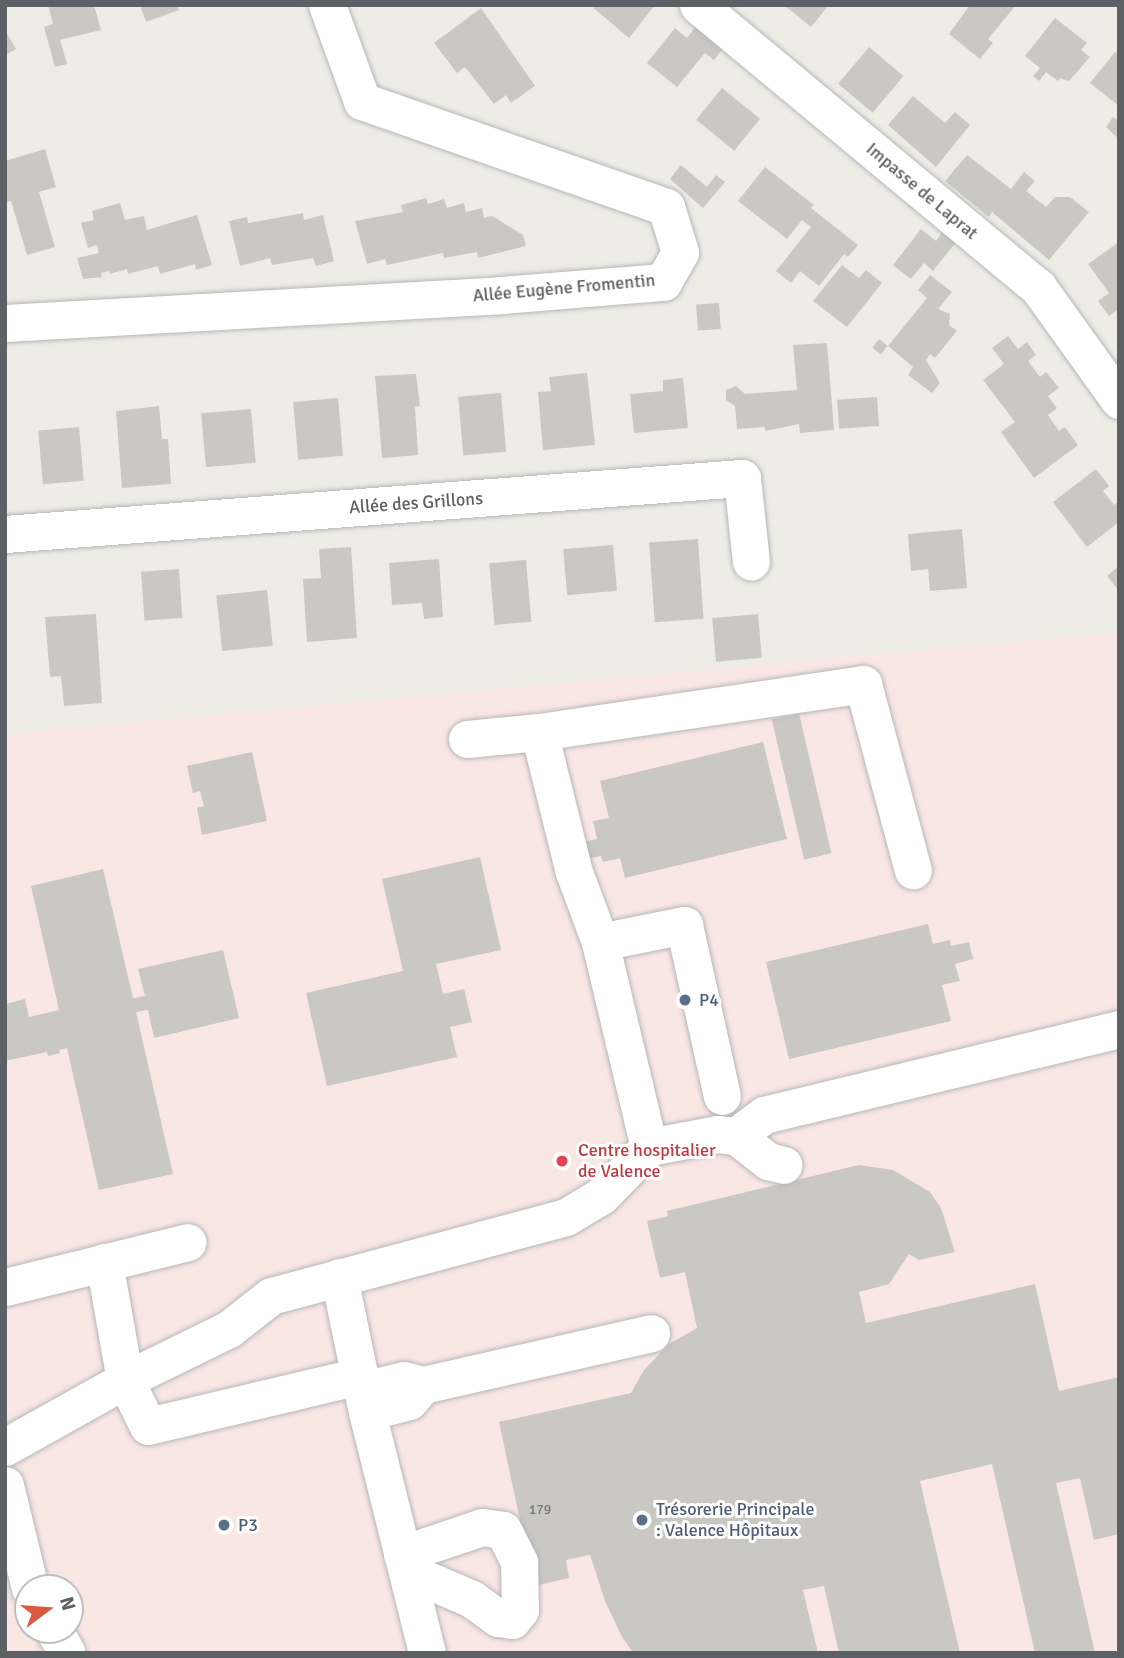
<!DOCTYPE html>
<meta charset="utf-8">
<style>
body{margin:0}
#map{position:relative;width:1124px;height:1658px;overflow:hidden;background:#eeede5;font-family:Signika,sans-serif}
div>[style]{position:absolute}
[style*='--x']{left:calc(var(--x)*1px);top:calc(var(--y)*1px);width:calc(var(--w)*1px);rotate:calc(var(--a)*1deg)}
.medical>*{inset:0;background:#f9e7e3}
.building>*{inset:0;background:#cac8c2;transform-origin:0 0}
.roads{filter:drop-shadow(0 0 2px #b5b7bb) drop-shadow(0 0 2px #b5b7bb)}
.minor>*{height:37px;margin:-18.5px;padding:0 18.5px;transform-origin:18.5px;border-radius:18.5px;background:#fff}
.dots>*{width:19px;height:19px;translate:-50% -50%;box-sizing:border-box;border:4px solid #fff;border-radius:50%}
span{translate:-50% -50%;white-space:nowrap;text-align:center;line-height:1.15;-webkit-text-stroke:6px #fff;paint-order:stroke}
.number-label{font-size:14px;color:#787a7c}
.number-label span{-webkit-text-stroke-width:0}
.street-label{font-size:18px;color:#5d6064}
.service-label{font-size:18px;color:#4e5e75}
.left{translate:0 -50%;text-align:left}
.health-label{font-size:18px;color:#be3a42}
.frame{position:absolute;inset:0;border:7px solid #5d6064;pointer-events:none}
.north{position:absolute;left:14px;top:1574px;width:70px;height:70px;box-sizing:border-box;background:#fff;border:2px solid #bebfc1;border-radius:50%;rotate:74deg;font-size:19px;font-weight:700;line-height:28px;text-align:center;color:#5d6064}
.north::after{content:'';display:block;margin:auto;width:24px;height:32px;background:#da593f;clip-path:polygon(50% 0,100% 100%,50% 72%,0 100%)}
</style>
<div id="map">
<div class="medical">
<i style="clip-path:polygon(evenodd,1119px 632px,1119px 1653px,5px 1653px,5px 734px,1119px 632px,28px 1588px,70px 1588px,70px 1630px,28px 1630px,28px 1588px)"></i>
</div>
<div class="building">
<i style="clip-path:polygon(48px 5px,94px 5px,101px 30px,60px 40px,67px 64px,55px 67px,44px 27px,53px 24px)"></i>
<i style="clip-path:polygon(140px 5px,177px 5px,179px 10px,146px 22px)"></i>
<i style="clip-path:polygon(590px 5px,655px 5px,629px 38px)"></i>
<i style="clip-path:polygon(784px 5px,829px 5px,811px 27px)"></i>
<i style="clip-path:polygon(970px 5px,1016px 5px,988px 39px,993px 43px,980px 59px,949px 34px)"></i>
<i style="clip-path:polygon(481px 8px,535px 86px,511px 103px,506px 95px,494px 104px,465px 67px,457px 73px,434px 43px)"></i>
<i style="clip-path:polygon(1055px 18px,1087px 43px,1081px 50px,1090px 57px,1069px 81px,1060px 78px,1058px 81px,1046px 72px,1039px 81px,1033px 76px,1040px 68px,1025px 56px)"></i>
<i style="clip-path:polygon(696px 26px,723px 48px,714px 60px,705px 53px,677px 87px,647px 63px,675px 28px,687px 38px)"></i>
<i style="clip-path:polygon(5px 30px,16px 49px,5px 55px)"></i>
<i style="left:869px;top:47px;width:45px;height:48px;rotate:40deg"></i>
<i style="clip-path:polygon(1115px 52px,1119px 55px,1119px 106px,1090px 83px)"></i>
<i style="left:722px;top:88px;width:49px;height:41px;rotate:39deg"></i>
<i style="clip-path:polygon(913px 96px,945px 123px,955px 112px,970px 125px,936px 167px,888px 125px)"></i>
<i style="clip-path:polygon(1113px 117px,1119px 121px,1119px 139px,1106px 127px)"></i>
<i style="clip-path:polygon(45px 149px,56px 187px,39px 192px,55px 247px,27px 255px,11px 201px,5px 202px,5px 161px)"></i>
<i style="clip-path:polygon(967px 155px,1011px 189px,1024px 172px,1035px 181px,1026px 191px,1046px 207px,1055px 197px,1070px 197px,1089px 212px,1049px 260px,992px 212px,989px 217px,945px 181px)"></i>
<i style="clip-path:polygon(681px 165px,707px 187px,716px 175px,725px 182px,703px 208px,670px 179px)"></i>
<i style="clip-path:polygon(765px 167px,814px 205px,811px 208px,858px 245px,848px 257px,844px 254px,819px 286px,800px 271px,791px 283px,776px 271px,811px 227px,802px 220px,787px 239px,738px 201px)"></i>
<i style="clip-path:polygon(426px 198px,428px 204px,444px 199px,447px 208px,464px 203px,466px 212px,482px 208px,484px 218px,492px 216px,523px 235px,526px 246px,478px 258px,477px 252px,444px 258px,443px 253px,387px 265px,385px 259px,367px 264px,355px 221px,403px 212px,401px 205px)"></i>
<i style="clip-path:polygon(120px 203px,125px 220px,144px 216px,147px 230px,197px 215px,212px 265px,196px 270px,195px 264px,160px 274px,158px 266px,128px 274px,127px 269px,110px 274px,109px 271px,101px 273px,102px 277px,83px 279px,77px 258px,99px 253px,97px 245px,88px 248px,81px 223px,94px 220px,92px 211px)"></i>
<i style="clip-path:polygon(303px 213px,304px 220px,323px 215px,334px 261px,316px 266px,313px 258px,272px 265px,270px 258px,240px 266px,229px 221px,247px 217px,248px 223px)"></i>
<i style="clip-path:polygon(921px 229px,936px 241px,944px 230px,957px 241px,933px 271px,924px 263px,911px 279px,893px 265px)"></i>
<i style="clip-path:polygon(1119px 242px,1119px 309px,1109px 316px,1098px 301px,1109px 293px,1088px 264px)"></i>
<i style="clip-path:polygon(842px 265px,859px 278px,866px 270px,882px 283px,847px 327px,813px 301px)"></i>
<i style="clip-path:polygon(930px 275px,952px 292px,938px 309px,950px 314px,949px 325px,957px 331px,935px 358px,930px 354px,926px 360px,940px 383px,932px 393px,908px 375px,913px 367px,888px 346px,927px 298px,918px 290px)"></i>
<i style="left:719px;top:303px;width:26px;height:23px;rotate:86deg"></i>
<i style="clip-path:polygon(1008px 336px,1018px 349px,1027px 342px,1036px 355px,1028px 361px,1040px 377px,1046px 372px,1059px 388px,1048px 396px,1057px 408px,1048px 415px,1059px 431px,1065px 427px,1078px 445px,1034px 478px,1001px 432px,1015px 422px,983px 380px,1004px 364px,992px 348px)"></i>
<i style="left:879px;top:339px;width:11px;height:11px;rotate:38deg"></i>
<i style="clip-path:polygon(827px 343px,834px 430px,800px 433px,799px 424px,765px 431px,765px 427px,737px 429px,735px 406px,726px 400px,726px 390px,736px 386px,745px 394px,797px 390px,793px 345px)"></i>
<i style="clip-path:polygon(587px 373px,595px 445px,543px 450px,538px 392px,551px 391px,549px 377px)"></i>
<i style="clip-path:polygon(416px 374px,420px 406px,415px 407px,418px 455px,382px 458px,375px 376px)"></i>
<i style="clip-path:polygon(683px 378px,688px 428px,634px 433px,630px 394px,663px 391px,663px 380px)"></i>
<i style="left:501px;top:393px;width:59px;height:43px;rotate:85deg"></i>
<i style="left:877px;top:397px;width:29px;height:40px;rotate:86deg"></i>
<i style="left:338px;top:398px;width:58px;height:45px;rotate:85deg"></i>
<i style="clip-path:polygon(159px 406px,162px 439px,168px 439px,171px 484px,122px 488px,116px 411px)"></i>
<i style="left:251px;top:409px;width:54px;height:50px;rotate:85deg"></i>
<i style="left:79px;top:427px;width:54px;height:41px;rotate:85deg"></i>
<i style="clip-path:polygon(1096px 469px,1109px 486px,1103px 491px,1114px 505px,1119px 501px,1119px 522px,1087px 547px,1053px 502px)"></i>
<i style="clip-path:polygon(962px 529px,967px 588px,930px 591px,928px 569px,911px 571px,908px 534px)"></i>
<i style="left:698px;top:539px;width:80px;height:49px;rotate:86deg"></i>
<i style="left:613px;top:545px;width:46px;height:50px;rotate:85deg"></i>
<i style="clip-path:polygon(351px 547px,357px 638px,307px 642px,303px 579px,321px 578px,319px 549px)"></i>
<i style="clip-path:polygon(439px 559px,443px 617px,424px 619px,422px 603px,392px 605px,389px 563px)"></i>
<i style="left:526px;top:560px;width:62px;height:37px;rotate:85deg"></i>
<i style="clip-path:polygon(1119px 566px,1119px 591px,1107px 576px)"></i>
<i style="left:179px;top:569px;width:49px;height:38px;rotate:86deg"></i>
<i style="left:267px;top:590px;width:56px;height:51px;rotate:84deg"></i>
<i style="clip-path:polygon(96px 614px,102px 703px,64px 706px,61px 676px,50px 677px,45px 617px)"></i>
<i style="left:758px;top:614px;width:44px;height:46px;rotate:85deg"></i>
<i style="left:799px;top:713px;width:144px;height:28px;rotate:77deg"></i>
<i style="clip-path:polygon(763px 742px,787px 839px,625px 878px,620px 858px,603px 862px,601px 856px,582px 860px,578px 843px,597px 839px,593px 821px,609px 818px,600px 781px)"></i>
<i style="clip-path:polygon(252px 752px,267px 821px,202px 835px,197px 808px,204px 806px,200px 791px,193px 793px,187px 766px)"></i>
<i style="clip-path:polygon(480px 857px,501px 950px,436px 964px,443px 994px,464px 989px,472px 1022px,450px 1027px,457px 1057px,327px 1086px,306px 993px,403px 971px,382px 879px)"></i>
<i style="clip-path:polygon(103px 869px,133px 998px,145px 996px,138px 969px,223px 950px,239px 1018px,154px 1038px,148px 1010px,136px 1012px,173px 1174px,99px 1190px,67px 1048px,59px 1050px,60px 1053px,48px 1056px,47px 1052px,5px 1061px,5px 1004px,25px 999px,29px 1017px,59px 1010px,31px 886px)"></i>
<i style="clip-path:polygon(928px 924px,933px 944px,950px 940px,951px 946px,969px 942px,973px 959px,955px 964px,960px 981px,942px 985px,951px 1021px,789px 1059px,766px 962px)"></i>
<i style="clip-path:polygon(859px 1165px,893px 1170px,930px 1192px,941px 1208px,955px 1252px,919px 1260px,909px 1254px,889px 1284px,859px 1292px,866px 1323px,1035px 1284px,1059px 1391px,1119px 1377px,1119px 1534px,1094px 1540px,1080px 1478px,1056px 1483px,1095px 1653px,1035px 1653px,992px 1464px,920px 1481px,960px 1653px,839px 1653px,824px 1586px,803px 1590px,818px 1653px,633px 1653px,621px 1635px,605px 1601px,590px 1555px,566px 1560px,569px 1578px,534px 1586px,499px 1422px,631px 1393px,644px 1370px,669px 1344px,697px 1328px,685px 1272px,660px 1278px,647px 1221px,668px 1216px,667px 1211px)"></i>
</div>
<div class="roads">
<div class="minor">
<i style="--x:698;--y:5;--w:442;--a:39.7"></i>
<i style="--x:1038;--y:287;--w:139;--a:54.4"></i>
<i style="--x:5;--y:323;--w:497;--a:-3.2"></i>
<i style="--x:501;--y:295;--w:163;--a:-4.6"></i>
<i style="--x:663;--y:282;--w:34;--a:-60"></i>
<i style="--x:680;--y:252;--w:47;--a:-107.3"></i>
<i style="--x:666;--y:207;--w:322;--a:-160.8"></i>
<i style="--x:362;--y:101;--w:102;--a:-110"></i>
<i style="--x:5;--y:534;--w:739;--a:-4.35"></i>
<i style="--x:742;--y:478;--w:84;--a:83.9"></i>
<i style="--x:539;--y:732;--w:328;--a:-8.4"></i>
<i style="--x:863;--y:684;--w:193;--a:75"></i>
<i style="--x:467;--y:739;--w:72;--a:-5.6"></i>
<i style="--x:539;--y:732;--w:144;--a:76"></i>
<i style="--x:574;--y:872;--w:75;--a:69.6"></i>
<i style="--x:600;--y:942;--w:211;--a:76.6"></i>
<i style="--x:600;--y:942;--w:86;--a:-11.4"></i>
<i style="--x:684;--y:925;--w:175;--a:77.5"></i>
<i style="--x:736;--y:1136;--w:35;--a:-37"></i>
<i style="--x:764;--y:1115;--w:365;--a:-13.6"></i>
<i style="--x:104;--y:1262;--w:120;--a:79.9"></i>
<i style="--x:125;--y:1380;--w:51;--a:63.4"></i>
<i style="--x:148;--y:1426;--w:217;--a:-13.3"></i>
<i style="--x:339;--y:1277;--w:138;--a:78.3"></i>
<i style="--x:367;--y:1412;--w:248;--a:76"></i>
<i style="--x:5;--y:1287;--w:188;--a:-13.8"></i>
<i style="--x:423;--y:1385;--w:234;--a:-12.8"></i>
<i style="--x:363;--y:1390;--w:42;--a:-13.7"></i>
<i style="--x:404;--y:1380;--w:20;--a:15"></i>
<i style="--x:423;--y:1385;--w:21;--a:131"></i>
<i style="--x:409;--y:1401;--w:43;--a:165.3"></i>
<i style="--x:5;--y:1447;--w:137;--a:-29.2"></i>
<i style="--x:125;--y:1380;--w:116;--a:-26.1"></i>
<i style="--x:229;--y:1329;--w:53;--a:-38.2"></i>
<i style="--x:271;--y:1296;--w:305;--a:-15"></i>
<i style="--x:566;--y:1217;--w:41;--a:-31"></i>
<i style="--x:601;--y:1196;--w:69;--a:-45.6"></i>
<i style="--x:649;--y:1147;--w:69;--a:-10.8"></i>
<i style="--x:717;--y:1134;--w:19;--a:6"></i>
<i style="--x:736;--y:1136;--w:41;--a:38"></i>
<i style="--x:768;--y:1161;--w:16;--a:14"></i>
<i style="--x:5;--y:1485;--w:106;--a:76.4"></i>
<i style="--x:402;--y:1554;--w:84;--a:-18.6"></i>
<i style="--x:482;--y:1527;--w:21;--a:8"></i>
<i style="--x:503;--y:1530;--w:36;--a:63"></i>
<i style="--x:519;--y:1562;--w:48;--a:88.8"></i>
<i style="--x:520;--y:1610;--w:13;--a:129"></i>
<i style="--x:512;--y:1620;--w:14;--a:-172"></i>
<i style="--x:498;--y:1618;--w:32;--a:-144"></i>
<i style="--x:472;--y:1599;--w:46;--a:-156.8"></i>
<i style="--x:430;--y:1581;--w:20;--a:162"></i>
<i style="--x:54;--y:1630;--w:26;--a:61"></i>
</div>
</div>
<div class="dots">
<i style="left:685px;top:1000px;background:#5c6f8a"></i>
<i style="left:562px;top:1161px;background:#e0444e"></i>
<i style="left:642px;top:1520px;background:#5c6f8a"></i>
<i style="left:224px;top:1525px;background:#5c6f8a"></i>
</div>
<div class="number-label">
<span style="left:540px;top:1510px">179</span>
</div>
<div class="street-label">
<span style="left:922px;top:191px;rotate:40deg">Impasse de Laprat</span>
<span style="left:564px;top:288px;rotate:-5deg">Allée Eugène Fromentin</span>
<span style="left:416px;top:503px;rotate:-4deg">Allée des Grillons</span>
</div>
<div class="service-label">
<span class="left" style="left:699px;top:1000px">P4</span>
<span class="left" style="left:656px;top:1520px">Trésorerie Principale<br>: Valence Hôpitaux</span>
<span class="left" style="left:238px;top:1525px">P3</span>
</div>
<div class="health-label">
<span class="left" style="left:578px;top:1161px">Centre hospitalier<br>de Valence</span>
</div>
<div class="frame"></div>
<div class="north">N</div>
</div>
